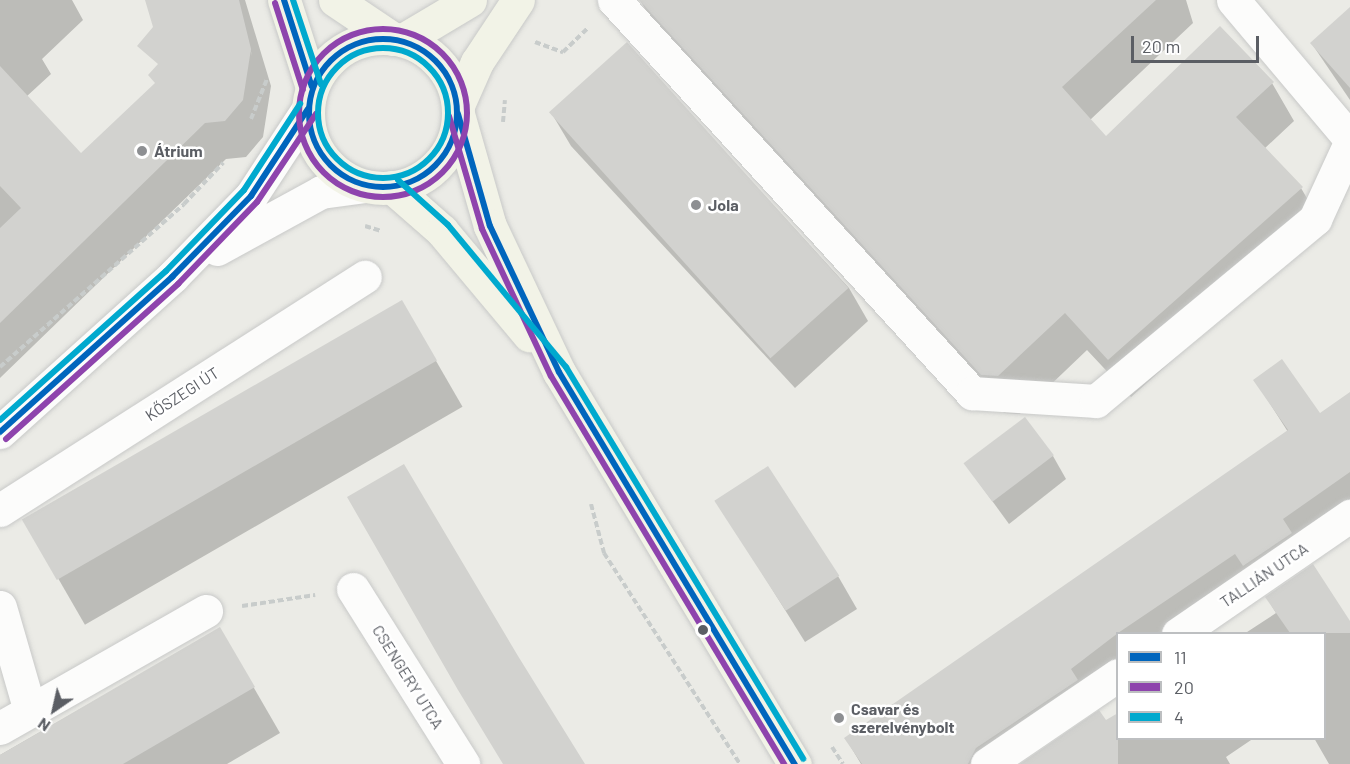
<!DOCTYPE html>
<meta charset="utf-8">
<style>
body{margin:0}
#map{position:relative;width:1350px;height:764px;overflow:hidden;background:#ebebe6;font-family:Barlow,sans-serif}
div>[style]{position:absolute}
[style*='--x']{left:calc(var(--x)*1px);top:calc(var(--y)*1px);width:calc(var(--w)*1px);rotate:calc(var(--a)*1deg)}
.shadow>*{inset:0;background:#0003;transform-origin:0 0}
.building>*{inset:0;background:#d2d2cf;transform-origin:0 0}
.path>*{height:4px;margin-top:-2px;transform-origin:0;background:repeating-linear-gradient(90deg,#c8cccb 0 6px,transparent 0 9px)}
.roads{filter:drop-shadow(0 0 2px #c8c9c8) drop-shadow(0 0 2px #c8c9c8)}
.minor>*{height:33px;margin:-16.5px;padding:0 16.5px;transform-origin:16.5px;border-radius:16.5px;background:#fcfcfb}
.major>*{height:33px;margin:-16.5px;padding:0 16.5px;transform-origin:16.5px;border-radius:16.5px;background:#f2f3e7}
.major>.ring{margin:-16.5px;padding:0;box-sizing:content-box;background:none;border:33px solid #f2f3e7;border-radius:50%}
.bus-1>*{height:6px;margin:-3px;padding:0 3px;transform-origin:3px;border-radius:3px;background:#0065bd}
.bus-1>.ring{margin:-3px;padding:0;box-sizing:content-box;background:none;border:6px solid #0065bd;border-radius:50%}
.bus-2>*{height:6px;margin:-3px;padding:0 3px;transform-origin:3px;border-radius:3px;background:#8e44ad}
.bus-2>.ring{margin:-3px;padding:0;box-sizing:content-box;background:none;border:6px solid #8e44ad;border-radius:50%}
.bus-3>*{height:6px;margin:-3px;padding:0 3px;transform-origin:3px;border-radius:3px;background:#00a9ce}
.bus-3>.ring{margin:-3px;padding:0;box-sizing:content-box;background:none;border:6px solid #00a9ce;border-radius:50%}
.dots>*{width:16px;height:16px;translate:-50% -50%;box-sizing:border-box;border:3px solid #fff;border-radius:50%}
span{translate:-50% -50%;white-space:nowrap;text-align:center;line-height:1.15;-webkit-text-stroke:5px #fff;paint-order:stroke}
.poi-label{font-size:16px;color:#5b5e64;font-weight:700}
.left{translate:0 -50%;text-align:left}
.street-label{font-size:16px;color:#5b5e64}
.legend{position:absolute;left:1116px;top:632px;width:210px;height:108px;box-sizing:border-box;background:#fff;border:2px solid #bdbfc1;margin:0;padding:8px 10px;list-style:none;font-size:18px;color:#5b5e64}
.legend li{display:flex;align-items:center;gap:12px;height:30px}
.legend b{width:30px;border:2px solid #bdbfc1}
.north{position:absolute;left:24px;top:680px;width:60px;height:60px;-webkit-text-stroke:4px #fff;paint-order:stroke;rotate:214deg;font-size:16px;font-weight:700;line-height:24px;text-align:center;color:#5b5e64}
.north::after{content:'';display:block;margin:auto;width:21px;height:27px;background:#5b5e64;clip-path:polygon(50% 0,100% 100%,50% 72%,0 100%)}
.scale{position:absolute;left:1131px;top:36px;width:128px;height:27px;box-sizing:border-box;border:3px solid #5b5e64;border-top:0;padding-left:8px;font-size:18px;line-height:21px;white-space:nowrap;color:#5b5e64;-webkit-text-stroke:4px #fff;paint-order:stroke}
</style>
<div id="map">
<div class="shadow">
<i style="clip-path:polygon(0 0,72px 0,83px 20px,42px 59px,51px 74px,26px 97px,81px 155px,181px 114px,146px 0,235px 0,252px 56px,238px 0,245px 0,271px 86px,263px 137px,246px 157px,226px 159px,0 378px)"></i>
<i style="clip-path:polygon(640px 0,1186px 0,1193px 23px,1090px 120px,1106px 138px,1272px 83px,1294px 121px,1264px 149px,1301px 188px,1323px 226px,1131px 397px,1087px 350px,1020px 414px,1004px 413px,660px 35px)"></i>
<i style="clip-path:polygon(1350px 9px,1350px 100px,1312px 44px)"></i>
<i style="clip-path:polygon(627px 45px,849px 288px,868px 321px,795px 388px,571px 146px,552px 114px)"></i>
<i style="left:402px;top:302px;width:121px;height:436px;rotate:60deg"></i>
<i style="clip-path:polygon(1255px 380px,1320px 415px,1350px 393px,1350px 505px,1168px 634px,1118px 634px,1118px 669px,1001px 764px,861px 764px,846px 739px,1288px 432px)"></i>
<i style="clip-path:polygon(1053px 456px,1066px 479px,1009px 524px,966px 465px)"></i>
<i style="clip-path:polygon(717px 501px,838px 576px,857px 609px,805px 642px)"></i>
<i style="clip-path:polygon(1267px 598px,1350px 627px,1350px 764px,1329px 764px,1314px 738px,1324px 738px,1324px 634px,1244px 634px,1276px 613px)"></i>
<i style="clip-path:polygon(220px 629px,280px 733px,227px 764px,0 764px,0 755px)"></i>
<i style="clip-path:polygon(1118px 738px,1254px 738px,1226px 757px,1230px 764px,1020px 764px)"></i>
</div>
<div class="building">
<i style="clip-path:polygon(145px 0,239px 0,251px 49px,243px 100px,225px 121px,205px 123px,0 323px,0 228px,21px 208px,0 186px,0 66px,81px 153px,155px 83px,148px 75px,158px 64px,137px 46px,153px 27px)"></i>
<i style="clip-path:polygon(639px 0,1156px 0,1062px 87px,1106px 136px,1220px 26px,1274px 82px,1236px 117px,1303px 187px,1108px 360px,1065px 313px,998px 376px,981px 375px)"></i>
<i style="clip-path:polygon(1350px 7px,1350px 88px,1310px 43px)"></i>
<i style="left:627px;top:42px;width:331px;height:105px;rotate:48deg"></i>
<i style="left:402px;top:300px;width:70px;height:439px;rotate:60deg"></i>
<i style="clip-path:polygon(1282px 359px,1320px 413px,1350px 392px,1350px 472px,1283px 519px,1292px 533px,1243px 566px,1235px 554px,1118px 633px,1071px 669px,1078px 680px,976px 748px,968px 764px,862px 764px,844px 738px,1288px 430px,1253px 380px)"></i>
<i style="left:1025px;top:417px;width:48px;height:77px;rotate:53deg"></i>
<i style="clip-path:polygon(404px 464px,518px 656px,585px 764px,503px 764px,458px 690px,347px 497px)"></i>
<i style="left:768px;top:466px;width:131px;height:64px;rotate:57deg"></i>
<i style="clip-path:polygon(1313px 564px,1350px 621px,1350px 633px,1290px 633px,1265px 597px)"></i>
<i style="clip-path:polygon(220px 627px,255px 687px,123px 764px,0 764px,0 755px)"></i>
<i style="clip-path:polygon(1099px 710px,1106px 720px,1118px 713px,1118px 764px,1020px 764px)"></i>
</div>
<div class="path">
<i style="--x:535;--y:42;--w:30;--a:20"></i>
<i style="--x:563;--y:52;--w:35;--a:-44"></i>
<i style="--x:251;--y:119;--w:43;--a:-68.2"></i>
<i style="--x:503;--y:122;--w:22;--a:-85"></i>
<i style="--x:365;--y:226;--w:17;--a:17"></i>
<i style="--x:0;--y:367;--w:246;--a:-41.5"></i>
<i style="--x:184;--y:204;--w:57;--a:-46.4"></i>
<i style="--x:591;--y:504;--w:51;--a:75.1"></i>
<i style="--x:604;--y:553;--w:251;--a:57.2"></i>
<i style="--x:242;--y:606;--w:74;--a:-8.6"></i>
<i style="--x:832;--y:747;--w:20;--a:57"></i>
</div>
<div class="roads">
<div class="minor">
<i style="--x:614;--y:0;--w:532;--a:47.67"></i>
<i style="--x:972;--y:393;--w:124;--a:3.7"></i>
<i style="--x:1096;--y:401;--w:285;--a:-39.7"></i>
<i style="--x:1315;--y:219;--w:84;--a:-65.3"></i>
<i style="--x:1233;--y:0;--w:182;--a:49.9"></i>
<i style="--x:217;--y:249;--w:119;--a:-28.7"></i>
<i style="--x:321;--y:192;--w:43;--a:-7.9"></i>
<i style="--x:0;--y:432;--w:232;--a:-42"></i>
<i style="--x:172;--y:277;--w:113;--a:-45.7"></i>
<i style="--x:251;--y:196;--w:104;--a:-56.8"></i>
<i style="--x:0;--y:510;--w:433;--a:-32.6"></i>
<i style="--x:353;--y:589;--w:207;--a:57.8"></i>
<i style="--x:0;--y:607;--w:108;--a:73.9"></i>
<i style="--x:1178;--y:634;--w:209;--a:-34.5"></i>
<i style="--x:0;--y:728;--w:237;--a:-29.6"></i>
<i style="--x:987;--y:764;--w:158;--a:-34.2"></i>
</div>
<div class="major">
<i style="--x:284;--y:0;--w:91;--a:72.2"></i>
<i style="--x:335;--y:0;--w:70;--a:33.9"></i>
<i class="ring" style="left:308px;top:38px;width:117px;height:117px"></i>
<i style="--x:403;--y:40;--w:78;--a:-30.8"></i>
<i style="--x:458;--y:105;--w:47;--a:-66.2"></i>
<i style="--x:477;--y:62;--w:74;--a:-56.5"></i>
<i style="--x:458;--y:114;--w:116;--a:74.1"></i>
<i style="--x:490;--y:226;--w:161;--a:64.7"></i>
<i style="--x:559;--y:372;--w:458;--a:59"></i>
<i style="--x:392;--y:187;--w:67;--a:41.3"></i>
<i style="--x:442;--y:231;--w:136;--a:50.1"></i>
</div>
</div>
<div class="bus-1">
<i style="--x:284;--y:0;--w:91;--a:72.2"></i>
<i class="ring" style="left:309px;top:39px;width:142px;height:142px"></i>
<i style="--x:458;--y:114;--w:116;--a:74.1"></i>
<i style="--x:490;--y:226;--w:161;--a:64.7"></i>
<i style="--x:559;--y:372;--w:458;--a:59"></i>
<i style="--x:0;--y:432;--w:232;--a:-42"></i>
<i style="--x:172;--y:277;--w:113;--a:-45.7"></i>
<i style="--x:251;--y:196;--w:104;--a:-56.8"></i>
</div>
<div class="bus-2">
<i style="--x:275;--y:3;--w:91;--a:72.2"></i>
<i class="ring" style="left:299px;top:29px;width:162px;height:162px"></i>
<i style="--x:449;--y:116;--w:118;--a:73.7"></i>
<i style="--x:482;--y:229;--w:162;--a:64.9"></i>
<i style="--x:551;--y:376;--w:453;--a:59"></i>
<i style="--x:6;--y:439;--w:232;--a:-42"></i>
<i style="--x:178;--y:284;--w:114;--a:-46.1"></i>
<i style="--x:257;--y:202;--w:106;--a:-56.2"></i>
</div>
<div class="bus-3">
<i style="--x:293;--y:0;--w:89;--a:71.6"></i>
<i class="ring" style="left:318px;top:48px;width:124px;height:124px"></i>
<i style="--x:398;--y:180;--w:67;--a:42"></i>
<i style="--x:448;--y:225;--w:185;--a:50.3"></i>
<i style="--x:566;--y:367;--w:458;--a:58.8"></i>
<i style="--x:0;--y:420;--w:223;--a:-41.9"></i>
<i style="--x:166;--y:271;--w:112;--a:-46.1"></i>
<i style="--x:244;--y:190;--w:103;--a:-56.9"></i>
</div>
<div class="dots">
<i style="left:142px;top:151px;background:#8d8f92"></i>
<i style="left:696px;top:205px;background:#8d8f92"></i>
<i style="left:703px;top:630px;background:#5b5e64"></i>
<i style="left:839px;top:718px;background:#8d8f92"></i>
</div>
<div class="poi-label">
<span class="left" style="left:154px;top:151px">Átrium</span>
<span class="left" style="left:708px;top:205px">Jola</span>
<span class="left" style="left:851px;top:718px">Csavar és<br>szerelvénybolt</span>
</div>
<div class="street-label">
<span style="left:182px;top:394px;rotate:-33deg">KŐSZEGI ÚT</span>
<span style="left:1264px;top:575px;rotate:-34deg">TALLIÁN UTCA</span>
<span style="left:408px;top:677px;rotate:58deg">CSENGERY UTCA</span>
</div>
<ul class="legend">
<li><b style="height:8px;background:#0065bd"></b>11</li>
<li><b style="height:8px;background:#8e44ad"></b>20</li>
<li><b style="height:8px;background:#00a9ce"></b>4</li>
</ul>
<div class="north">N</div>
<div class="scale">20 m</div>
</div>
